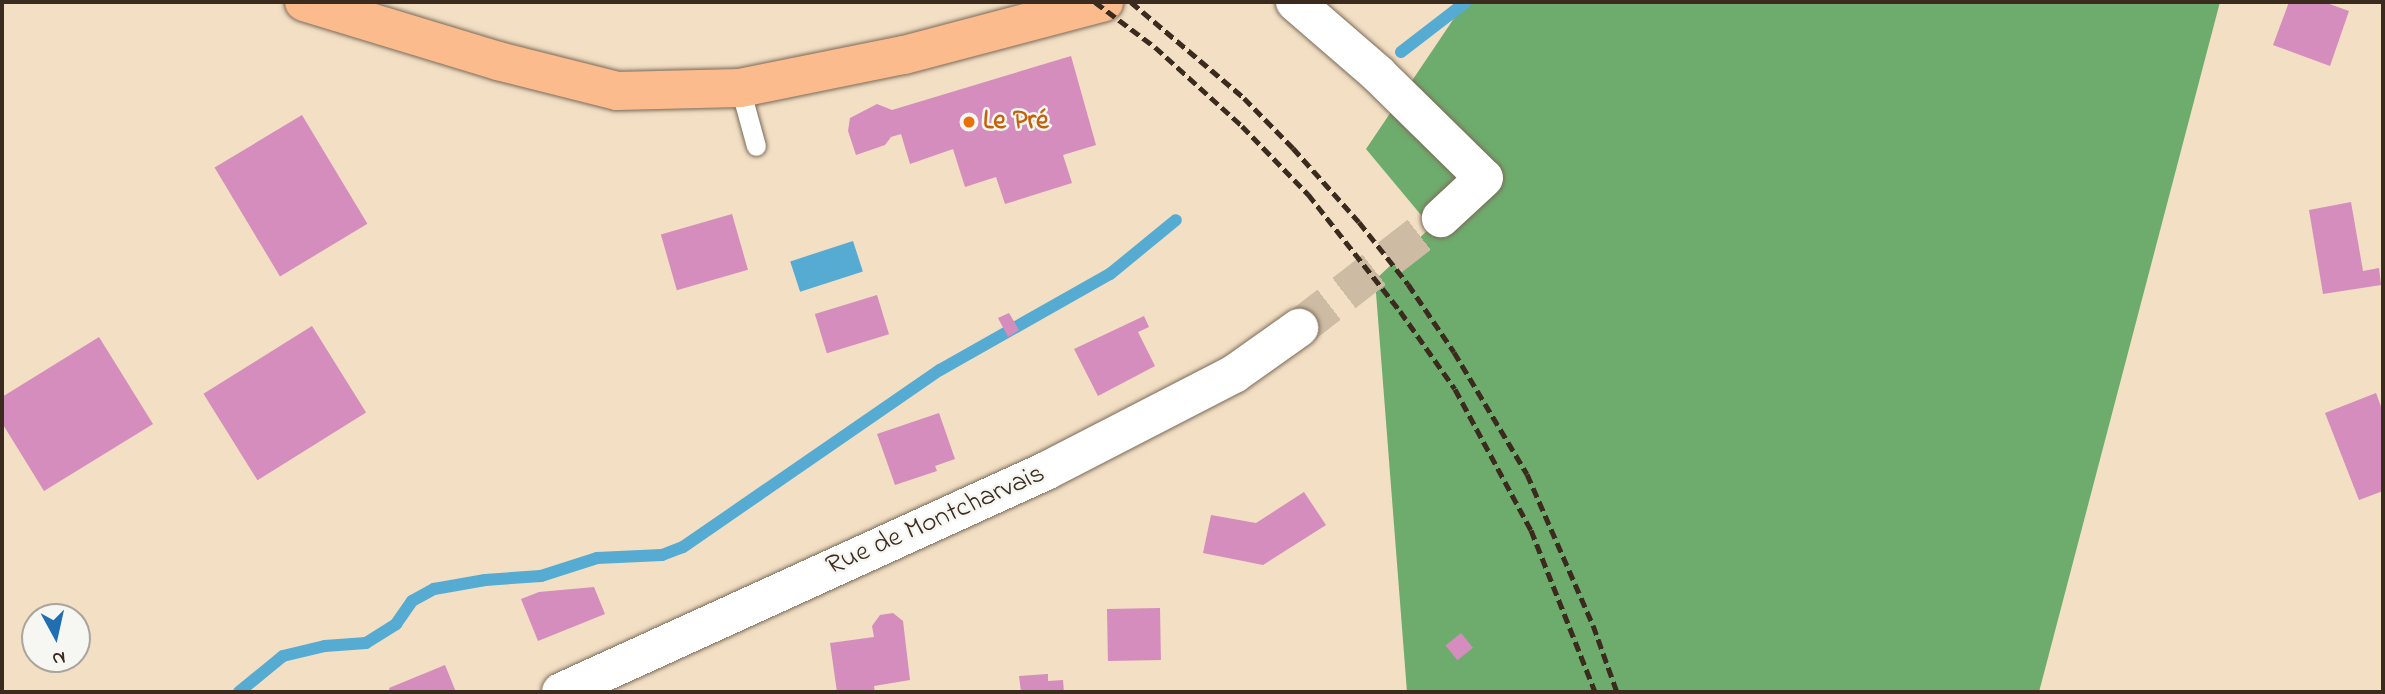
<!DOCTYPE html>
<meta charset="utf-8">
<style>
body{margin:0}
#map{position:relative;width:2385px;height:694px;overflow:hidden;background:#f2dfc4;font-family:"Indie Flower",sans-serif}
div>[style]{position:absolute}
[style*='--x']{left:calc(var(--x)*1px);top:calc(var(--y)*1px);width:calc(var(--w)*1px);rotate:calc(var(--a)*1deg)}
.forest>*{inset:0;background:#6eac6d}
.water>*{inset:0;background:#55abd2;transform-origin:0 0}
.stream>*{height:12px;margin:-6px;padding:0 6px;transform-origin:6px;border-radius:6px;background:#55abd2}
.building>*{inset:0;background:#d48dbd;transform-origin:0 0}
.street-tunnel>*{height:38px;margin-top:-19px;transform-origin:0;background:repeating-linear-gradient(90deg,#cdbba3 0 38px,transparent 0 57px)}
.roads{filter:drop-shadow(0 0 2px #7b6958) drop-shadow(0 0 2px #7b6958)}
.lane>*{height:19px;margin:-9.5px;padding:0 9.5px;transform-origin:9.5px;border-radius:9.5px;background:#fff}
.street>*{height:38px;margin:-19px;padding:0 19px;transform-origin:19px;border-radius:19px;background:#fff}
.primary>*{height:38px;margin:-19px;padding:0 19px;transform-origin:19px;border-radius:19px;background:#fbbb8c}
.rail>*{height:5px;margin-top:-2.5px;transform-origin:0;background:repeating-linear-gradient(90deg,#3b2a1e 0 10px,transparent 0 15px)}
.dots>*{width:19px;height:19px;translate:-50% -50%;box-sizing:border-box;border:4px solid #f6f6f2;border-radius:50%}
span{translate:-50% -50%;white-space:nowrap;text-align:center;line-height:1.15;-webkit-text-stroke:5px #f6f6f2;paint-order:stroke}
.food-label{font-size:28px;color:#c56008;font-weight:700}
.left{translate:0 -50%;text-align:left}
.street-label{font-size:28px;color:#3b2a1e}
.frame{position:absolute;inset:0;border:4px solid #3b2a1e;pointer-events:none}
.north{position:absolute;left:21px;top:603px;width:70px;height:70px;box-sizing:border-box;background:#f6f6f2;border:2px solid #aba49d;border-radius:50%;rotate:172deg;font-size:19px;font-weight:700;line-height:28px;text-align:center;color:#3b2a1e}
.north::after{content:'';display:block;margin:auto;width:24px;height:32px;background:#1f6fb2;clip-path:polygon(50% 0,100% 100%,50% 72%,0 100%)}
</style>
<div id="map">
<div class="forest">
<i style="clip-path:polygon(1465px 2px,2220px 2px,2039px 692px,1407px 692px,1375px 280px,1431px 227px,1366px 149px)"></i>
</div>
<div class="water">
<i style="left:853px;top:241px;width:32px;height:66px;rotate:72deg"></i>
</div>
<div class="stream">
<i style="--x:1401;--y:52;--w:82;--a:-37.6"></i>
<i style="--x:239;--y:692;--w:57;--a:-39.3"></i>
<i style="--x:283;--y:656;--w:43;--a:-13.4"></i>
<i style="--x:325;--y:646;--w:41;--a:-4.2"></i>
<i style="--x:366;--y:643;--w:36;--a:-32"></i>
<i style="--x:396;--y:624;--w:28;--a:-55"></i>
<i style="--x:412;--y:601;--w:25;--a:-29"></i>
<i style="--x:434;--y:589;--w:52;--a:-10"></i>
<i style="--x:485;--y:580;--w:56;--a:-4.1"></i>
<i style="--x:541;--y:576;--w:59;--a:-17.8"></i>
<i style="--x:597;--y:558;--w:65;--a:-2.6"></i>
<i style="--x:662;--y:555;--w:22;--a:-21"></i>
<i style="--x:683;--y:547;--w:312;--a:-34.6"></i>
<i style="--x:940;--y:370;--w:195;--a:-29.5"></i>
<i style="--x:1110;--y:274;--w:85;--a:-39.3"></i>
</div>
<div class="building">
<i style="clip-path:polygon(2289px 2px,2324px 2px,2349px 11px,2330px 66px,2273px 45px)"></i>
<i style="clip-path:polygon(1071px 56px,1096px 145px,1063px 155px,1072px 183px,1005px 204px,996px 177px,965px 187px,953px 149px,910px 164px,901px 134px,891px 137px,885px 145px,856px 155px,848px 131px,850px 118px,877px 104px,892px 110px)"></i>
<i style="left:302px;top:115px;width:127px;height:102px;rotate:59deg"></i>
<i style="clip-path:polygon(2351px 202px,2363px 271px,2379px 268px,2381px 285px,2323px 294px,2309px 210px)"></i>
<i style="left:732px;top:214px;width:58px;height:74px;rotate:74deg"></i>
<i style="left:877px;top:295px;width:41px;height:65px;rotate:73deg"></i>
<i style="clip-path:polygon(1009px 313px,1019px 330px,1008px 337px,998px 318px)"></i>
<i style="clip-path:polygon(1144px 316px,1149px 327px,1138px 332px,1155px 366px,1098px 396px,1074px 349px)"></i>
<i style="left:312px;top:326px;width:102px;height:128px;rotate:58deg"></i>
<i style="clip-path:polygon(99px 337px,153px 424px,44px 491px,2px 423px,2px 397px)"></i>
<i style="clip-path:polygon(2376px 393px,2383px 412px,2383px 491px,2359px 500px,2325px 413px)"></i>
<i style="clip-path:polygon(939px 413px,955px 459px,935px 466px,937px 471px,895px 485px,877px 434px)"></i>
<i style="clip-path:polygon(1304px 492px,1326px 525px,1263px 565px,1203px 553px,1211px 515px,1256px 523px)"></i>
<i style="clip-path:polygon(594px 587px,605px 614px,538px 641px,521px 599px,539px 592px)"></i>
<i style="left:1160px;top:608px;width:52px;height:53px;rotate:89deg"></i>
<i style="clip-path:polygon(893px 613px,903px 621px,910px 680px,874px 686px,875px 692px,837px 692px,830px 643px,874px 637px,872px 626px,880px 615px)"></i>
<i style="left:1461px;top:633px;width:19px;height:20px;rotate:51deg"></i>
<i style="clip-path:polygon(445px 665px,456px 692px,390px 692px,389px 688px)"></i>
<i style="clip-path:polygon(1048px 674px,1048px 681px,1063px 680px,1064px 692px,1021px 692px,1019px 676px)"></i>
</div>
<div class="street-tunnel">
<i style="--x:1299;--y:328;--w:180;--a:-37.8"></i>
</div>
<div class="roads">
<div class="lane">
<i style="--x:740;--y:88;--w:60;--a:74.6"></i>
</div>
<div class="street">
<i style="--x:1295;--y:2;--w:110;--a:40.9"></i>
<i style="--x:1378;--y:74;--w:148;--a:44.5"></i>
<i style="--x:1484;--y:178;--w:59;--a:137.1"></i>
<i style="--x:561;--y:692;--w:533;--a:-24.5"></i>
<i style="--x:1046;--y:471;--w:212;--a:-27.3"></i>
<i style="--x:1234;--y:374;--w:80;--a:-35.3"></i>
</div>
<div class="primary">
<i style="--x:304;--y:2;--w:203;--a:16.9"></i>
<i style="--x:498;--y:61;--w:123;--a:14.1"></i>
<i style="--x:617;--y:91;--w:123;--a:-1.4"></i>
<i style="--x:740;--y:88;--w:167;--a:-11.4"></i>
<i style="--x:904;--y:55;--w:207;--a:-14.8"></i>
</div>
</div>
<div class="rail">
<i style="--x:1095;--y:2;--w:75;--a:36.9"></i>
<i style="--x:1155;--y:47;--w:118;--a:42.2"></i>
<i style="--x:1242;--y:126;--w:95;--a:45.9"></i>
<i style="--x:1308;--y:194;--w:149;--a:51.8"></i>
<i style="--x:1400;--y:311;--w:95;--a:54.8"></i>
<i style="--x:1455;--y:389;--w:160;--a:61.7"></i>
<i style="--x:1531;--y:530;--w:174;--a:68.4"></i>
<i style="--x:1131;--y:2;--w:148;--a:40.3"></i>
<i style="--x:1244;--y:98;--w:70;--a:45.6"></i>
<i style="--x:1293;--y:148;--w:99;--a:48.3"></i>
<i style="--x:1359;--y:222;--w:79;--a:51.7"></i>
<i style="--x:1408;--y:284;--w:82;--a:55.9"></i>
<i style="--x:1454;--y:352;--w:142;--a:59.1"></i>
<i style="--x:1527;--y:474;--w:165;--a:66.4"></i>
<i style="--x:1593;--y:625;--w:71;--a:70.3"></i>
</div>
<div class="dots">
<i style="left:969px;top:122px;background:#e8710a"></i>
</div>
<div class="food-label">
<span class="left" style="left:983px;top:122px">Le Pré</span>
</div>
<div class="street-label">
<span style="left:936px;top:521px;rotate:-24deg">Rue de Montcharvais</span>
</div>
<div class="frame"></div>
<div class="north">N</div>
</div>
